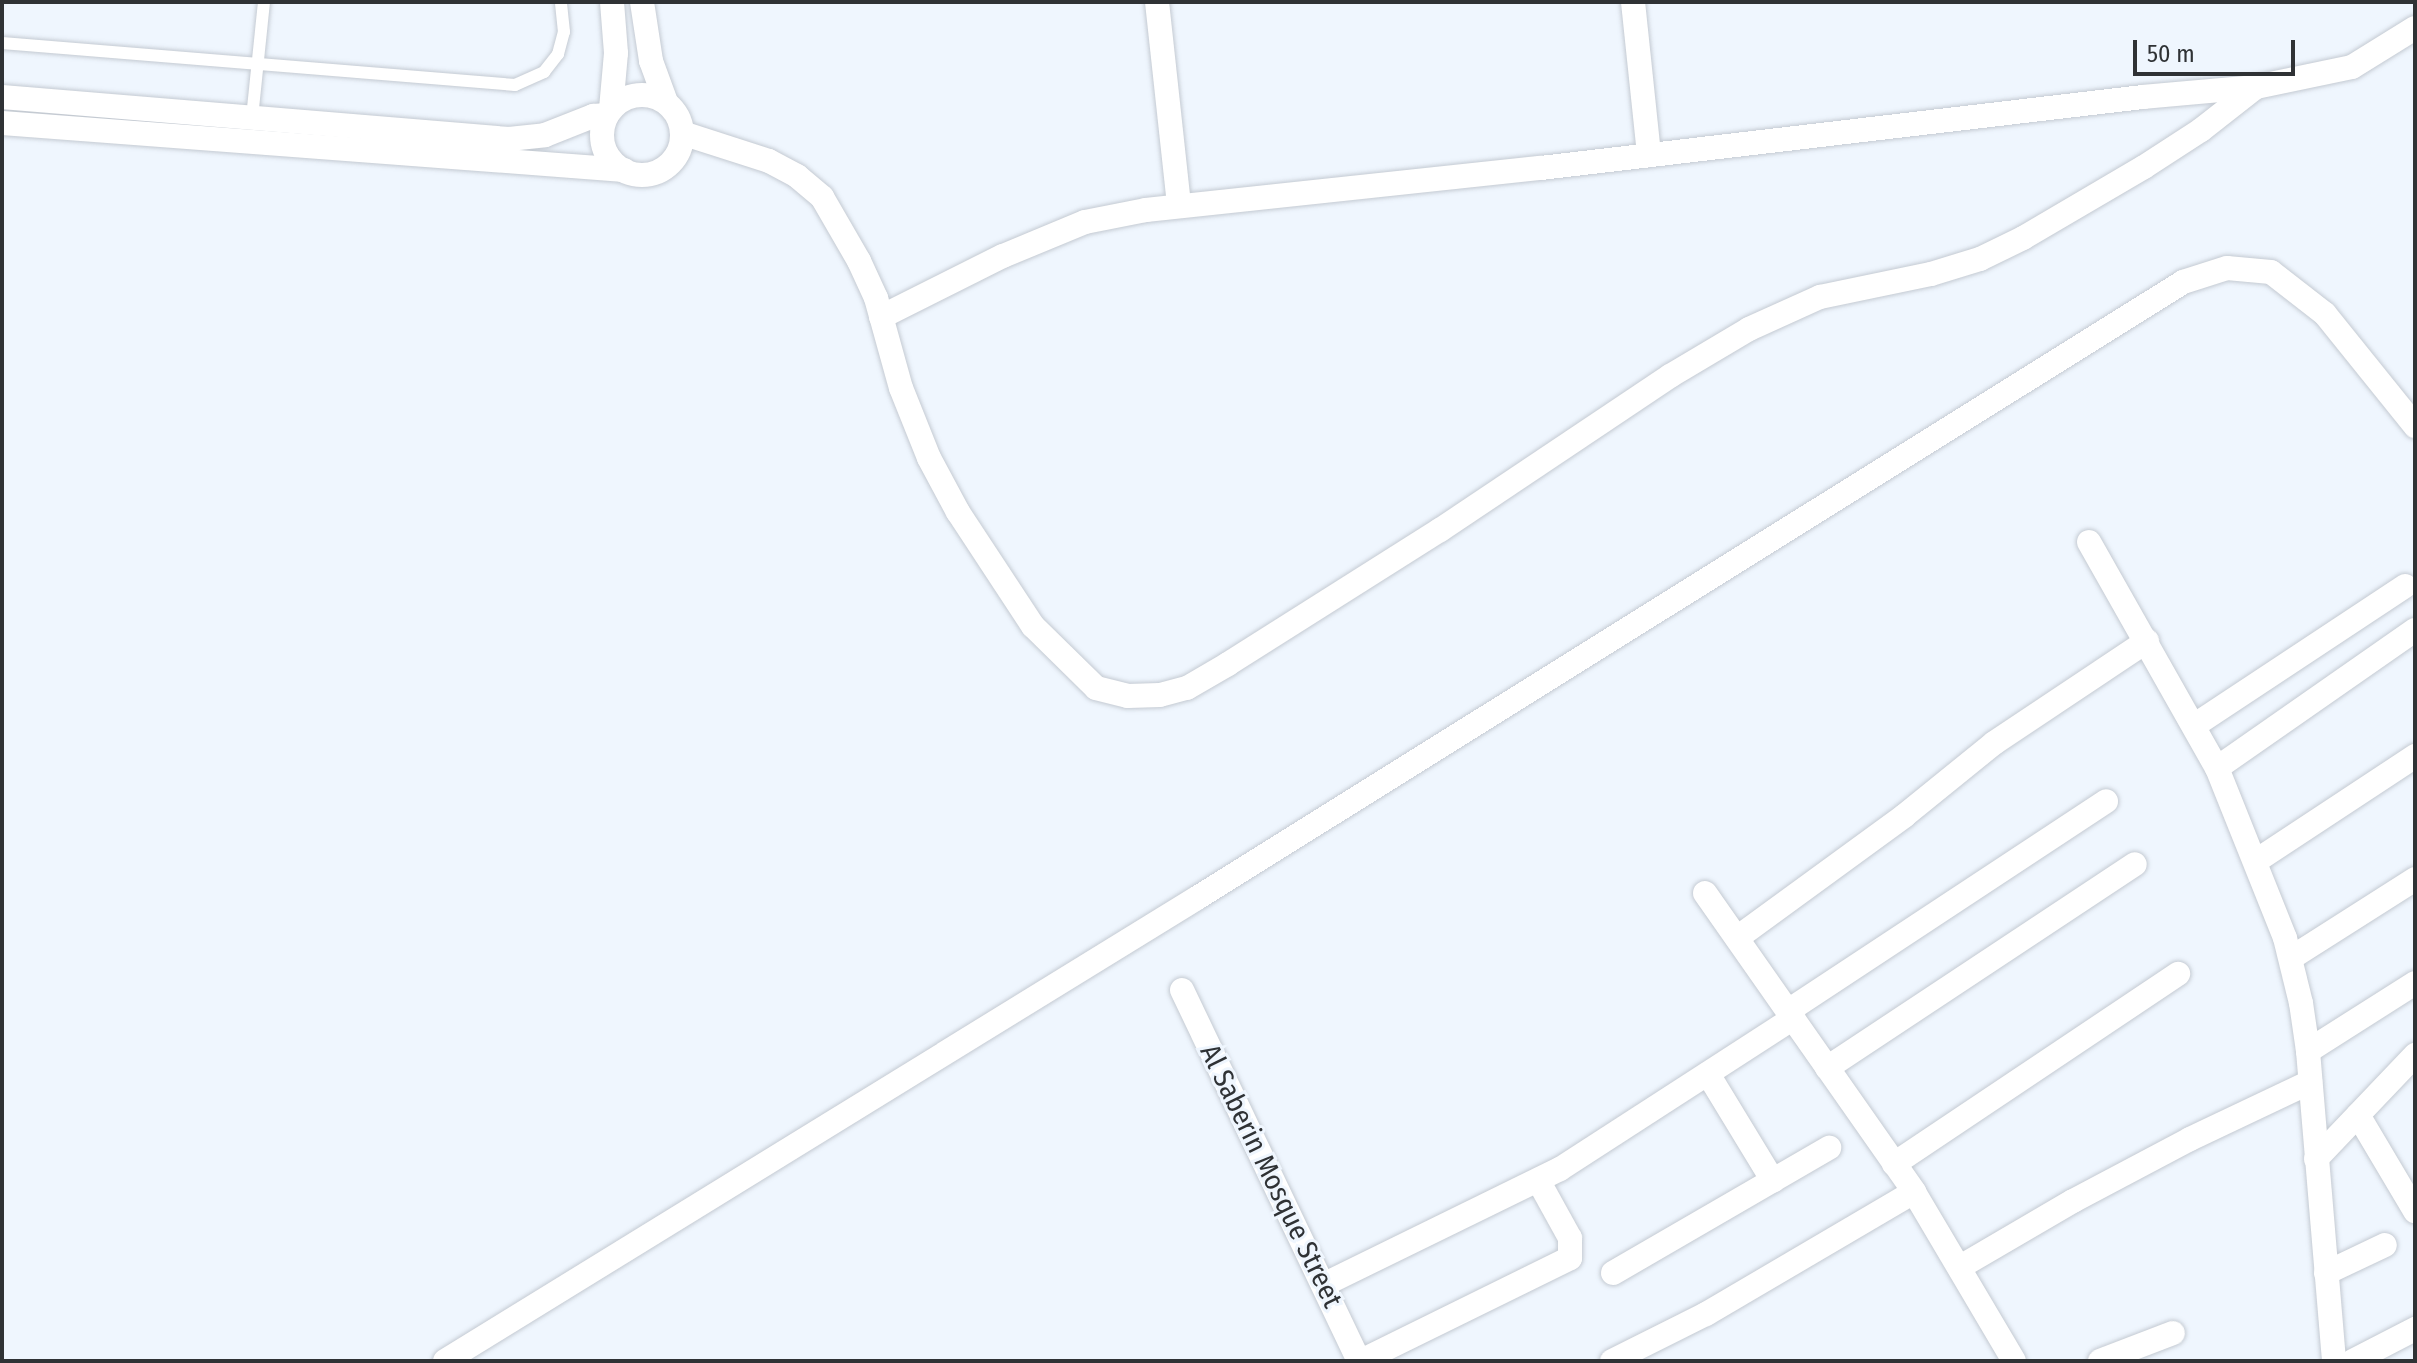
<!DOCTYPE html>
<style>
body{margin:0}
#map{position:relative;width:2417px;height:1363px;overflow:hidden;background:#eff6fe;font-family:"Fira Sans Condensed",sans-serif}
div>[style]{position:absolute}
[style*='--x']{left:calc(var(--x)*1px);top:calc(var(--y)*1px);width:calc(var(--w)*1px);rotate:calc(var(--a)*1deg)}
.roads{filter:drop-shadow(0 0 2px #c4cad2) drop-shadow(0 0 2px #c4cad2)}
.lane>*{height:12px;margin:-6px;padding:0 6px;transform-origin:6px;border-radius:6px;background:#fff}
.street>*{height:24px;margin:-12px;padding:0 12px;transform-origin:12px;border-radius:12px;background:#fff}
.street>.ring{margin:-12px;padding:0;box-sizing:content-box;background:none;border:24px solid #fff;border-radius:50%}
span{translate:-50% -50%;white-space:nowrap;text-align:center;line-height:1.15;-webkit-text-stroke:6px #eff6fe;paint-order:stroke}
.street-label{font-size:28px;color:#2f3235}
.frame{position:absolute;inset:0;border:4px solid #2f3235;pointer-events:none}
.scale{position:absolute;left:2133px;top:40px;width:162px;height:36px;box-sizing:border-box;border:4px solid #2f3235;border-top:0;padding-left:10px;font-size:24px;line-height:28px;white-space:nowrap;color:#2f3235;-webkit-text-stroke:6px #eff6fe;paint-order:stroke}
</style>
<div id="map">
<div class="roads">
<div class="lane">
<i style="--x:2;--y:43;--w:515;--a:4.68"></i>
<i style="--x:515;--y:85;--w:32;--a:-24"></i>
<i style="--x:544;--y:72;--w:23;--a:-52"></i>
<i style="--x:558;--y:54;--w:23;--a:-75"></i>
<i style="--x:564;--y:32;--w:30;--a:-96"></i>
<i style="--x:252;--y:118;--w:117;--a:-84.1"></i>
</div>
<div class="street">
<i style="--x:642;--y:2;--w:60;--a:81.3"></i>
<i style="--x:651;--y:61;--w:44;--a:69.9"></i>
<i style="--x:1157;--y:2;--w:205;--a:83.8"></i>
<i style="--x:1633;--y:2;--w:154;--a:84"></i>
<i class="ring" style="left:602px;top:95px;width:56px;height:56px"></i>
<i style="--x:2;--y:97;--w:509;--a:4.74"></i>
<i style="--x:509;--y:139;--w:36;--a:-6"></i>
<i style="--x:545;--y:135;--w:52;--a:-21.6"></i>
<i style="--x:593;--y:116;--w:14;--a:-4"></i>
<i style="--x:611;--y:109;--w:56;--a:-84.9"></i>
<i style="--x:616;--y:53;--w:51;--a:-94.5"></i>
<i style="--x:2;--y:123;--w:624;--a:4.32"></i>
<i style="--x:682;--y:133;--w:91;--a:17.8"></i>
<i style="--x:769;--y:161;--w:32;--a:28"></i>
<i style="--x:797;--y:176;--w:33;--a:40"></i>
<i style="--x:822;--y:197;--w:74;--a:60"></i>
<i style="--x:859;--y:261;--w:41;--a:65.3"></i>
<i style="--x:876;--y:298;--w:93;--a:74.5"></i>
<i style="--x:901;--y:388;--w:75;--a:68.2"></i>
<i style="--x:929;--y:458;--w:61;--a:61.8"></i>
<i style="--x:958;--y:512;--w:136;--a:56.7"></i>
<i style="--x:1033;--y:626;--w:88;--a:44.5"></i>
<i style="--x:1096;--y:688;--w:33;--a:14"></i>
<i style="--x:1128;--y:696;--w:32;--a:-2"></i>
<i style="--x:1160;--y:695;--w:28;--a:-15"></i>
<i style="--x:1187;--y:688;--w:48;--a:-30.3"></i>
<i style="--x:1228;--y:664;--w:251;--a:-32.3"></i>
<i style="--x:1440;--y:530;--w:277;--a:-33.8"></i>
<i style="--x:1670;--y:376;--w:92;--a:-30.7"></i>
<i style="--x:1749;--y:329;--w:78;--a:-24.3"></i>
<i style="--x:1820;--y:297;--w:113;--a:-11.7"></i>
<i style="--x:1931;--y:274;--w:51;--a:-17"></i>
<i style="--x:1980;--y:259;--w:48;--a:-26"></i>
<i style="--x:2023;--y:238;--w:140;--a:-30.4"></i>
<i style="--x:2144;--y:167;--w:68;--a:-33"></i>
<i style="--x:2201;--y:130;--w:70;--a:-38"></i>
<i style="--x:2256;--y:87;--w:98;--a:-11.8"></i>
<i style="--x:2352;--y:67;--w:74;--a:-31.8"></i>
<i style="--x:881;--y:317;--w:136;--a:-26.6"></i>
<i style="--x:1003;--y:256;--w:89;--a:-22.5"></i>
<i style="--x:1085;--y:222;--w:62;--a:-11.1"></i>
<i style="--x:1146;--y:210;--w:397;--a:-6.1"></i>
<i style="--x:1541;--y:168;--w:606;--a:-6.73"></i>
<i style="--x:2143;--y:97;--w:113;--a:-5.1"></i>
<i style="--x:2089;--y:542;--w:260;--a:60.5"></i>
<i style="--x:2217;--y:768;--w:183;--a:68.2"></i>
<i style="--x:2285;--y:938;--w:67;--a:76.2"></i>
<i style="--x:2301;--y:1003;--w:49;--a:81.7"></i>
<i style="--x:2308;--y:1051;--w:311;--a:85.2"></i>
<i style="--x:2195;--y:725;--w:252;--a:-33.5"></i>
<i style="--x:2217;--y:768;--w:241;--a:-34.9"></i>
<i style="--x:2256;--y:861;--w:191;--a:-33.4"></i>
<i style="--x:1705;--y:893;--w:365;--a:55"></i>
<i style="--x:1914;--y:1192;--w:196;--a:59.4"></i>
<i style="--x:1737;--y:938;--w:207;--a:-36.1"></i>
<i style="--x:1904;--y:816;--w:116;--a:-39"></i>
<i style="--x:1994;--y:743;--w:184;--a:-33.7"></i>
<i style="--x:2291;--y:958;--w:147;--a:-32.5"></i>
<i style="--x:1182;--y:990;--w:411;--a:64.5"></i>
<i style="--x:1788;--y:1011;--w:381;--a:-33.4"></i>
<i style="--x:2308;--y:1051;--w:127;--a:-32.4"></i>
<i style="--x:1827;--y:1068;--w:369;--a:-33.5"></i>
<i style="--x:1708;--y:1074;--w:125;--a:58.7"></i>
<i style="--x:2358;--y:1115;--w:112;--a:59.3"></i>
<i style="--x:2316;--y:1159;--w:144;--a:-46.4"></i>
<i style="--x:1894;--y:1164;--w:342;--a:-33.8"></i>
<i style="--x:1960;--y:1267;--w:131;--a:-30.3"></i>
<i style="--x:2073;--y:1201;--w:132;--a:-27.9"></i>
<i style="--x:2190;--y:1139;--w:133;--a:-25.4"></i>
<i style="--x:1613;--y:1273;--w:250;--a:-30.1"></i>
<i style="--x:2326;--y:1273;--w:65;--a:-25.4"></i>
<i style="--x:1323;--y:1285;--w:264;--a:-26.1"></i>
<i style="--x:1560;--y:1169;--w:278;--a:-32.9"></i>
<i style="--x:445;--y:1361;--w:883;--a:-31.62"></i>
<i style="--x:1197;--y:898;--w:1163;--a:-31.99"></i>
<i style="--x:2183;--y:282;--w:46;--a:-17.7"></i>
<i style="--x:2227;--y:268;--w:44;--a:5.2"></i>
<i style="--x:2271;--y:272;--w:68;--a:37.9"></i>
<i style="--x:2325;--y:314;--w:144;--a:51.2"></i>
<i style="--x:1361;--y:1361;--w:233;--a:-26.2"></i>
<i style="--x:1570;--y:1258;--w:20;--a:-90"></i>
<i style="--x:1570;--y:1238;--w:66;--a:-118.9"></i>
<i style="--x:1612;--y:1361;--w:105;--a:-26.6"></i>
<i style="--x:1706;--y:1314;--w:241;--a:-30.4"></i>
<i style="--x:2100;--y:1361;--w:78;--a:-21"></i>
<i style="--x:2353;--y:1361;--w:70;--a:-27.3"></i>
</div>
</div>
<div class="street-label">
<span style="left:1271px;top:1176px;rotate:64deg">Al Saberin Mosque Street</span>
</div>
<div class="frame"></div>
<div class="scale">50 m</div>
</div>
